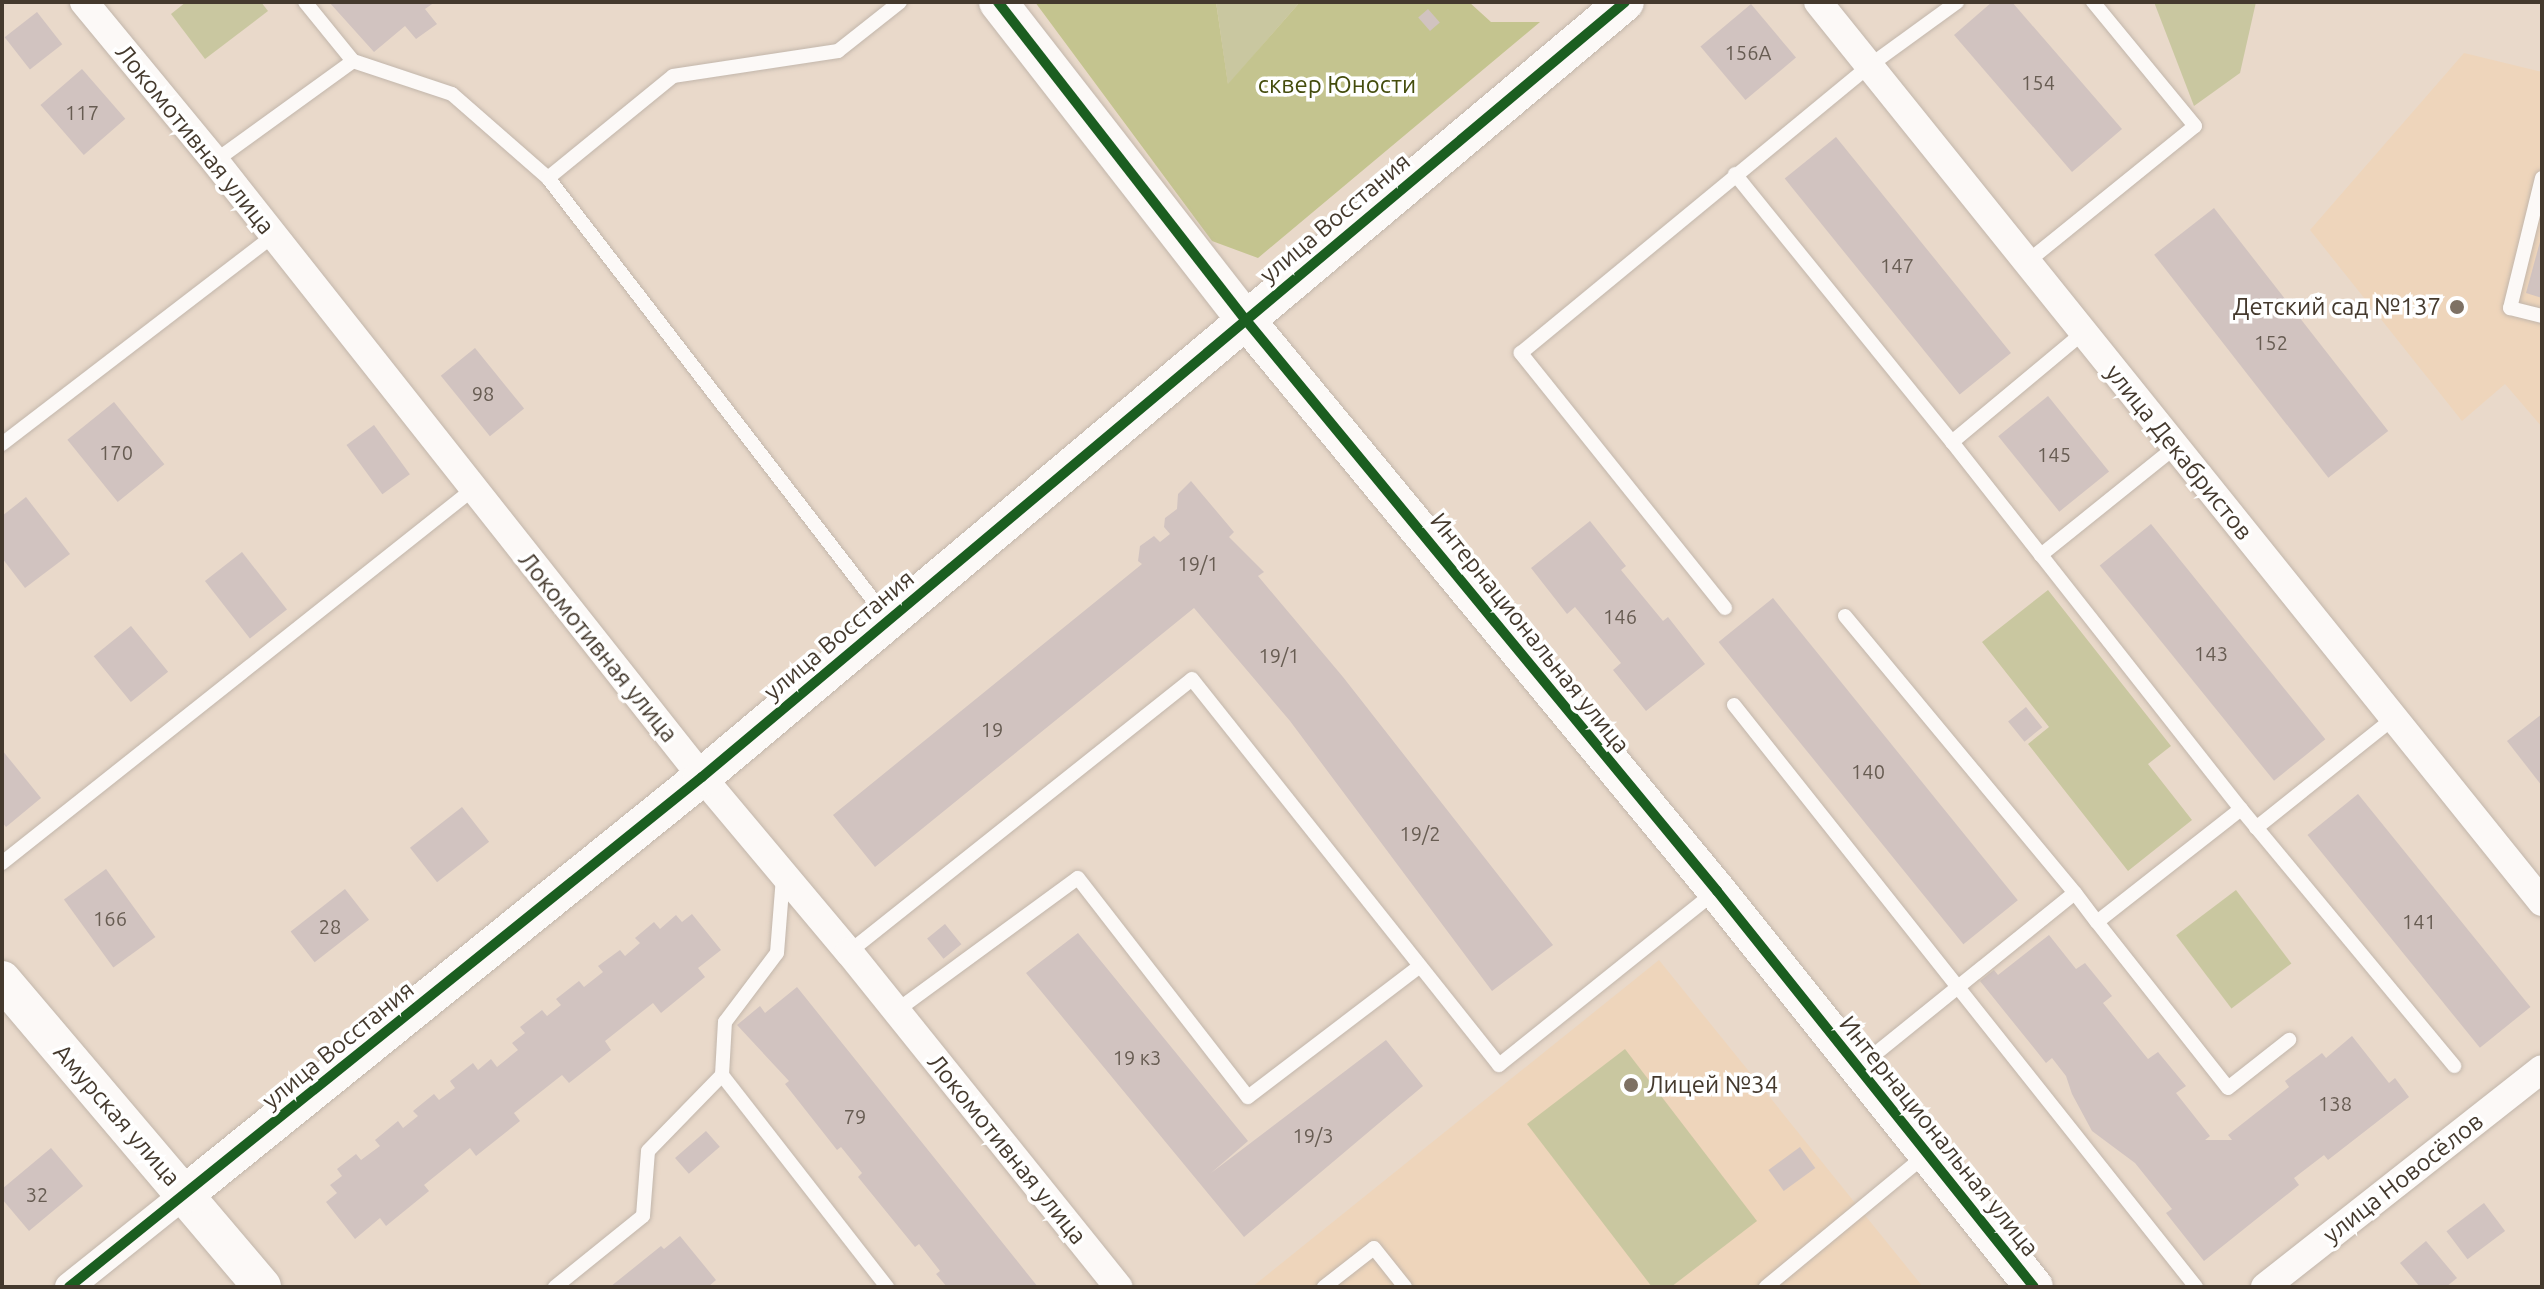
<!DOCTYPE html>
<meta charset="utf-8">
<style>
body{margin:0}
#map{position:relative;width:2544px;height:1289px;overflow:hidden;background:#e9d9ca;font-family:Ubuntu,sans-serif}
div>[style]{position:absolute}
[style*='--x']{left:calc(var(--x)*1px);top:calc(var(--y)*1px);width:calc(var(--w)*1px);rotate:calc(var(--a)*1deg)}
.built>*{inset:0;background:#eed5bb}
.green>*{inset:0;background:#c9c7a0;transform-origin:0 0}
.forest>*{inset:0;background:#c4c48f}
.building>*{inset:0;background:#d1c3c0;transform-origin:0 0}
.roads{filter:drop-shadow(0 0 2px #c2b6ab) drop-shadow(0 0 2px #c2b6ab)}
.lane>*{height:14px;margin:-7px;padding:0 7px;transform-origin:7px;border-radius:7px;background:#fcf9f7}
.street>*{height:28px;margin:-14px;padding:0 14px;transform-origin:14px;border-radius:14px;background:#fcf9f7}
.secondary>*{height:38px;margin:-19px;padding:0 19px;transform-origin:19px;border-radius:19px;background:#fcf9f7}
.cycleway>*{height:10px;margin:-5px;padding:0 5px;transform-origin:5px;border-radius:5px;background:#1b5e20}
.dots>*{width:22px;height:22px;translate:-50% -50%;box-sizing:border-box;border:4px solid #fff;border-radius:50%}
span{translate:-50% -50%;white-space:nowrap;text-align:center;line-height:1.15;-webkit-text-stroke:7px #fff;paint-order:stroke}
.number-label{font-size:20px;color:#675c52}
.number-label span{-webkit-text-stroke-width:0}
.park-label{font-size:24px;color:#444c0c}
.street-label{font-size:24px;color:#44392d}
.poi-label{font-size:24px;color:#44392d}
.right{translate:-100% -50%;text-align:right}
.left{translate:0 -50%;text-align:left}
.frame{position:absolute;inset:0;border:4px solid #44392d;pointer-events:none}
</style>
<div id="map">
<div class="built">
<i style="clip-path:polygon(2464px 53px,2542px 72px,2542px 427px,2505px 384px,2462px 421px,2310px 230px)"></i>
<i style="clip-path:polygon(1659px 960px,1923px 1287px,1252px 1287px)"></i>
</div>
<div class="green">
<i style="clip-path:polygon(186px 2px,261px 2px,268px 11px,205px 59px,171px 14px)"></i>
<i style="clip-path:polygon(1216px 2px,1300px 2px,1228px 85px)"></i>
<i style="clip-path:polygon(2154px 2px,2256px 2px,2240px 73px,2194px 106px)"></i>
<i style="clip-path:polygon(2048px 590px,2171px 746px,2148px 764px,2192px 820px,2128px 871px,2028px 744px,2049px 727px,1982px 642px)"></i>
<i style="left:2236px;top:890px;width:92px;height:75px;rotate:53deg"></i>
<i style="clip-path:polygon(1625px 1049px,1757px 1221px,1671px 1287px,1652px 1287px,1527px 1124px)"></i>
</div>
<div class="forest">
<i style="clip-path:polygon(1035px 2px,1216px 2px,1228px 84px,1300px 2px,1469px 2px,1491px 22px,1540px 22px,1258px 258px,1212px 241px)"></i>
</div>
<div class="building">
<i style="clip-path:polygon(329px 2px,435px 2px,425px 9px,437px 24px,416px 39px,405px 26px,374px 52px)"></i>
<i style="clip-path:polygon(1992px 2px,2012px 2px,2122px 129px,2072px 172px,1954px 35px)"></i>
<i style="left:1751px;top:4px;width:70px;height:66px;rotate:50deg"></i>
<i style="left:1428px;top:9px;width:18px;height:13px;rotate:49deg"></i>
<i style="left:37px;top:12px;width:41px;height:41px;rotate:52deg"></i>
<i style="left:82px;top:69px;width:66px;height:55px;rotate:49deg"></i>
<i style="left:1836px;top:137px;width:278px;height:66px;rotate:51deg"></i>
<i style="left:2214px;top:208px;width:283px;height:76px;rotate:52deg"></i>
<i style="clip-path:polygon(2541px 238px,2542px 238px,2542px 298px,2526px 293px)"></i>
<i style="left:475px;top:348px;width:78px;height:44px;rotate:51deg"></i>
<i style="left:2048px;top:396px;width:97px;height:64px;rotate:51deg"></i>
<i style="left:114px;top:402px;width:80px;height:60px;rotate:51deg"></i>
<i style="left:374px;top:425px;width:61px;height:34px;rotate:54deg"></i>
<i style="clip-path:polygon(1191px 481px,1234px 532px,1229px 537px,1264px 572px,1258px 576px,1343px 677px,1553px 945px,1492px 991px,1290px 721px,1194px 608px,875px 867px,833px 815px,1142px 564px,1138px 561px,1140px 546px,1154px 536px,1160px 542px,1170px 534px,1164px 527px,1165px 518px,1177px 509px,1178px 494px)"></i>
<i style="clip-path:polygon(26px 497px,70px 554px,25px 588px,2px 558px,2px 516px)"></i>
<i style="clip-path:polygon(1590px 521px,1626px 566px,1621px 570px,1663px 621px,1668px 617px,1705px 664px,1646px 711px,1613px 670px,1621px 663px,1575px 607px,1567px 614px,1531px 568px)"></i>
<i style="left:2151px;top:524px;width:277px;height:66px;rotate:51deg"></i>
<i style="left:242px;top:552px;width:73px;height:47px;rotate:52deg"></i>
<i style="left:1773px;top:598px;width:389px;height:70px;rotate:51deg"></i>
<i style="left:131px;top:626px;width:59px;height:48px;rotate:51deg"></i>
<i style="left:2026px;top:707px;width:26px;height:23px;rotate:51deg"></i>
<i style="clip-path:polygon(2542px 714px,2542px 786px,2507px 741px)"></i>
<i style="clip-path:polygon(2px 750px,41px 798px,6px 827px,2px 822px)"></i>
<i style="left:2358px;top:794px;width:274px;height:65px;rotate:51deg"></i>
<i style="left:462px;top:807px;width:44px;height:66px;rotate:52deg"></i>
<i style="left:106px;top:869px;width:84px;height:52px;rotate:54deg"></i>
<i style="left:345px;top:889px;width:39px;height:69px;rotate:52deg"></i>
<i style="clip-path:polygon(692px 914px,721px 950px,698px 968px,705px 977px,661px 1013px,653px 1003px,605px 1041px,611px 1050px,569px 1083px,562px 1075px,514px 1113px,520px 1121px,476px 1156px,470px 1148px,424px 1185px,429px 1191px,386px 1226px,380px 1218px,355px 1239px,326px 1202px,337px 1193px,330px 1185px,342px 1176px,337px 1169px,356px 1154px,361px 1160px,380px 1146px,375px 1140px,398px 1121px,403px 1128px,418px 1116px,413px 1111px,434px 1094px,439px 1100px,455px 1088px,450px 1081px,473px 1063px,478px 1070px,491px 1059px,497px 1067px,518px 1050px,512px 1043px,525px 1033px,520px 1027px,542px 1010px,547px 1016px,561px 1005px,556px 999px,579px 981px,584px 987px,603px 972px,598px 966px,620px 950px,625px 956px,640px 943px,635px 938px,654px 922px,660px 929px,676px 915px,682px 922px)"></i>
<i style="left:945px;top:924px;width:26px;height:23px;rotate:51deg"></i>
<i style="clip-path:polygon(1078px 933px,1248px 1141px,1211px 1173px,1386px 1040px,1423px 1086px,1244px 1237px,1026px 973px)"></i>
<i style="clip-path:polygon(2049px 935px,2076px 969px,2085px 963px,2112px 996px,2103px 1003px,2148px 1059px,2158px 1052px,2186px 1086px,2176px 1093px,2210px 1136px,2205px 1140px,2232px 1140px,2228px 1135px,2289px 1087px,2285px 1081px,2322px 1053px,2326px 1058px,2352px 1036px,2389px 1083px,2395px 1078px,2409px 1097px,2328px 1160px,2324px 1155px,2294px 1178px,2299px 1185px,2204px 1261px,2166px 1213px,2172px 1209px,2135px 1163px,2092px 1131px,2072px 1094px,2066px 1076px,2052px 1058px,2046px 1063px,1980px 981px,1994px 970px,1998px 975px)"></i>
<i style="clip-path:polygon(797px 987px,1038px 1287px,947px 1287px,936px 1274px,940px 1271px,919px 1244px,915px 1247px,858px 1177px,862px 1173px,841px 1147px,837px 1150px,785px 1084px,789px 1081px,737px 1025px,760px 1006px,765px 1013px)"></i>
<i style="left:706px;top:1131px;width:21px;height:41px;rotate:49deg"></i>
<i style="left:1800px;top:1147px;width:26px;height:39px;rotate:54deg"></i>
<i style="clip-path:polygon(51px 1148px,83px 1186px,29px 1231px,2px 1199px,2px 1189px)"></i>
<i style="left:2484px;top:1203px;width:35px;height:47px;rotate:53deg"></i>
<i style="clip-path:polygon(680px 1236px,716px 1280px,708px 1287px,610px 1287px,661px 1246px,664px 1249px)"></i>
<i style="clip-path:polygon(2426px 1241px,2457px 1278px,2446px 1287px,2420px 1287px,2400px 1263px)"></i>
</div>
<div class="roads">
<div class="lane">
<i style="--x:353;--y:61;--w:104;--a:18.4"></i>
<i style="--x:452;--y:94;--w:128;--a:41.2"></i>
<i style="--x:548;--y:178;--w:161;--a:-39.2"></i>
<i style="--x:673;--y:76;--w:167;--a:-8.6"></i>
<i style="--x:838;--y:51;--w:79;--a:-38.3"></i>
<i style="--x:215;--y:161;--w:170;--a:-35.9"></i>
<i style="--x:353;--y:61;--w:76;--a:-129.1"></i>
<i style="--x:1735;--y:174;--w:345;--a:51"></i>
<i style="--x:1952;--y:442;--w:172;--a:-39.8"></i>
<i style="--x:548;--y:178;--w:555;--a:52.39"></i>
<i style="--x:2542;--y:178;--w:134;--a:103.8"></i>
<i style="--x:2510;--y:308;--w:33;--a:14"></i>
<i style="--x:2027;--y:262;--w:216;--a:-39"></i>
<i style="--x:2195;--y:126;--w:161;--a:-129.4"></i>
<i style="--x:1952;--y:442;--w:144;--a:51.8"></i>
<i style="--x:2;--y:444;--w:342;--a:-37.5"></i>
<i style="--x:2174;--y:448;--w:171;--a:141.2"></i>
<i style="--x:2041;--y:555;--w:323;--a:51.8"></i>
<i style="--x:2241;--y:809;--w:334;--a:50.3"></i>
<i style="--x:1725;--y:608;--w:327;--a:-128.7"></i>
<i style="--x:1521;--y:353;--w:451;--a:-39.5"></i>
<i style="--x:1869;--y:66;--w:109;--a:-36"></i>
<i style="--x:1845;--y:616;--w:360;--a:50.3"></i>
<i style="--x:1734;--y:705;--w:743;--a:51.56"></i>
<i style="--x:2241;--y:809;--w:183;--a:141.9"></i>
<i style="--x:2097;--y:922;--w:211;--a:51.7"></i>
<i style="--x:2228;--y:1088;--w:78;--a:-38.2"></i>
<i style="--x:2256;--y:828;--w:176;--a:-38.6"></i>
<i style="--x:2;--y:863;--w:600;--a:-38.44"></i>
<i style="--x:849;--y:952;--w:438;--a:-38.5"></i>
<i style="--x:1192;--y:679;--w:493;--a:51.5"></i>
<i style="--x:1499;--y:1065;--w:278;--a:-38.7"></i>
<i style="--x:896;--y:1011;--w:225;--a:-36.2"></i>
<i style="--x:1078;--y:878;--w:277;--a:52.2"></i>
<i style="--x:1248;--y:1097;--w:216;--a:-37.3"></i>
<i style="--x:1859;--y:1067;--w:277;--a:-38.9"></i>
<i style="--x:2075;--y:893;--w:36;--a:53"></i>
<i style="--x:722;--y:1075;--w:269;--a:52.1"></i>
<i style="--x:555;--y:1287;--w:113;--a:-38.9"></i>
<i style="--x:643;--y:1216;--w:65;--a:-85.6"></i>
<i style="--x:648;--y:1151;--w:106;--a:-45.8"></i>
<i style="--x:722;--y:1075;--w:53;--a:-86.8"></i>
<i style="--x:725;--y:1022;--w:86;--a:-53"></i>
<i style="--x:777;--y:953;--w:76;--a:-85.5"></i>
<i style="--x:1324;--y:1287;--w:63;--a:-38"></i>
<i style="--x:1374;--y:1248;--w:50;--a:51.5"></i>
<i style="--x:1766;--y:1287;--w:209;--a:-39.6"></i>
</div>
<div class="street">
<i style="--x:84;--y:2;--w:206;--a:50.5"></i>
<i style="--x:215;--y:161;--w:785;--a:51.67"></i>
<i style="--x:702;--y:777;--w:229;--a:50"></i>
<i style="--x:849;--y:952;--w:430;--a:51.2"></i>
<i style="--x:1818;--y:2;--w:1155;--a:51.19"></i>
<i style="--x:69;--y:1287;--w:149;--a:-38.7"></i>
<i style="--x:2265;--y:1287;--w:352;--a:-38.2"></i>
</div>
<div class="secondary">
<i style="--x:998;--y:2;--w:402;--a:52.1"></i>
<i style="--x:1245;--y:319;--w:742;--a:50.47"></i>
<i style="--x:1717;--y:891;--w:507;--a:51.32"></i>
<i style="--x:2;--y:980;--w:402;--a:49.7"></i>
<i style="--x:185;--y:1194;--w:664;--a:-38.89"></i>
<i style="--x:702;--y:777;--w:1205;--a:-40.02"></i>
</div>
</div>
<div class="cycleway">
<i style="--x:998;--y:2;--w:402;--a:52.1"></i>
<i style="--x:1245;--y:319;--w:742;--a:50.47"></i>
<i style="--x:1717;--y:891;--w:507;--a:51.32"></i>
<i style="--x:69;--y:1287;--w:813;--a:-38.86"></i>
<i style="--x:702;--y:777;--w:1205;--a:-40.02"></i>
</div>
<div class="dots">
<i style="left:2457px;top:307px;background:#7e7164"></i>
<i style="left:1631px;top:1085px;background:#7e7164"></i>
</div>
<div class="number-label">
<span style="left:1748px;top:52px">156А</span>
<span style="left:2038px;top:82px">154</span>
<span style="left:82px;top:112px">117</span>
<span style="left:1897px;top:265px">147</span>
<span style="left:2271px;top:342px">152</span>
<span style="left:483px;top:393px">98</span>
<span style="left:116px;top:452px">170</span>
<span style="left:2054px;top:454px">145</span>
<span style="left:1198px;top:563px">19/1</span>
<span style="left:1620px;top:616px">146</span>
<span style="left:2211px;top:653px">143</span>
<span style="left:1279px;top:655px">19/1</span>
<span style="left:992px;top:729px">19</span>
<span style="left:1868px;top:771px">140</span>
<span style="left:1420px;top:833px">19/2</span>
<span style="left:110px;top:918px">166</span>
<span style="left:2419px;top:921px">141</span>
<span style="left:330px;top:926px">28</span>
<span style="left:1137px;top:1057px">19 к3</span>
<span style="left:2335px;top:1103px">138</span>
<span style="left:855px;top:1116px">79</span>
<span style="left:1313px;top:1135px">19/3</span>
<span style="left:37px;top:1194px">32</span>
</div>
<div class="park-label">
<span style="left:1337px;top:85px">сквер Юности</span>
</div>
<div class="street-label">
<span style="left:195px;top:139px;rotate:51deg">Локомотивная улица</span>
<span style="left:1335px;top:218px;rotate:-40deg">улица Восстания</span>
<span style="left:2179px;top:452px;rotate:51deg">улица Декабристов</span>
<span style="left:1530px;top:633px;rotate:51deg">Интернациональная улица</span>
<span style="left:839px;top:635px;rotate:-40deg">улица Восстания</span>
<span style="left:598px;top:647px;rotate:51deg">Локомотивная улица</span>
<span style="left:338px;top:1045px;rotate:-39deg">улица Восстания</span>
<span style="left:117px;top:1115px;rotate:49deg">Амурская улица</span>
<span style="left:1939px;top:1136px;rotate:51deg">Интернациональная улица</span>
<span style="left:1007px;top:1149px;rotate:51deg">Локомотивная улица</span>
<span style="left:2403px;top:1178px;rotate:-38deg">улица Новосёлов</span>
</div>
<div class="poi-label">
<span class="right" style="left:2441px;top:307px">Детский сад №137</span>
<span class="left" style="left:1647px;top:1085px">Лицей №34</span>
</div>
<div class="frame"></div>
</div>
